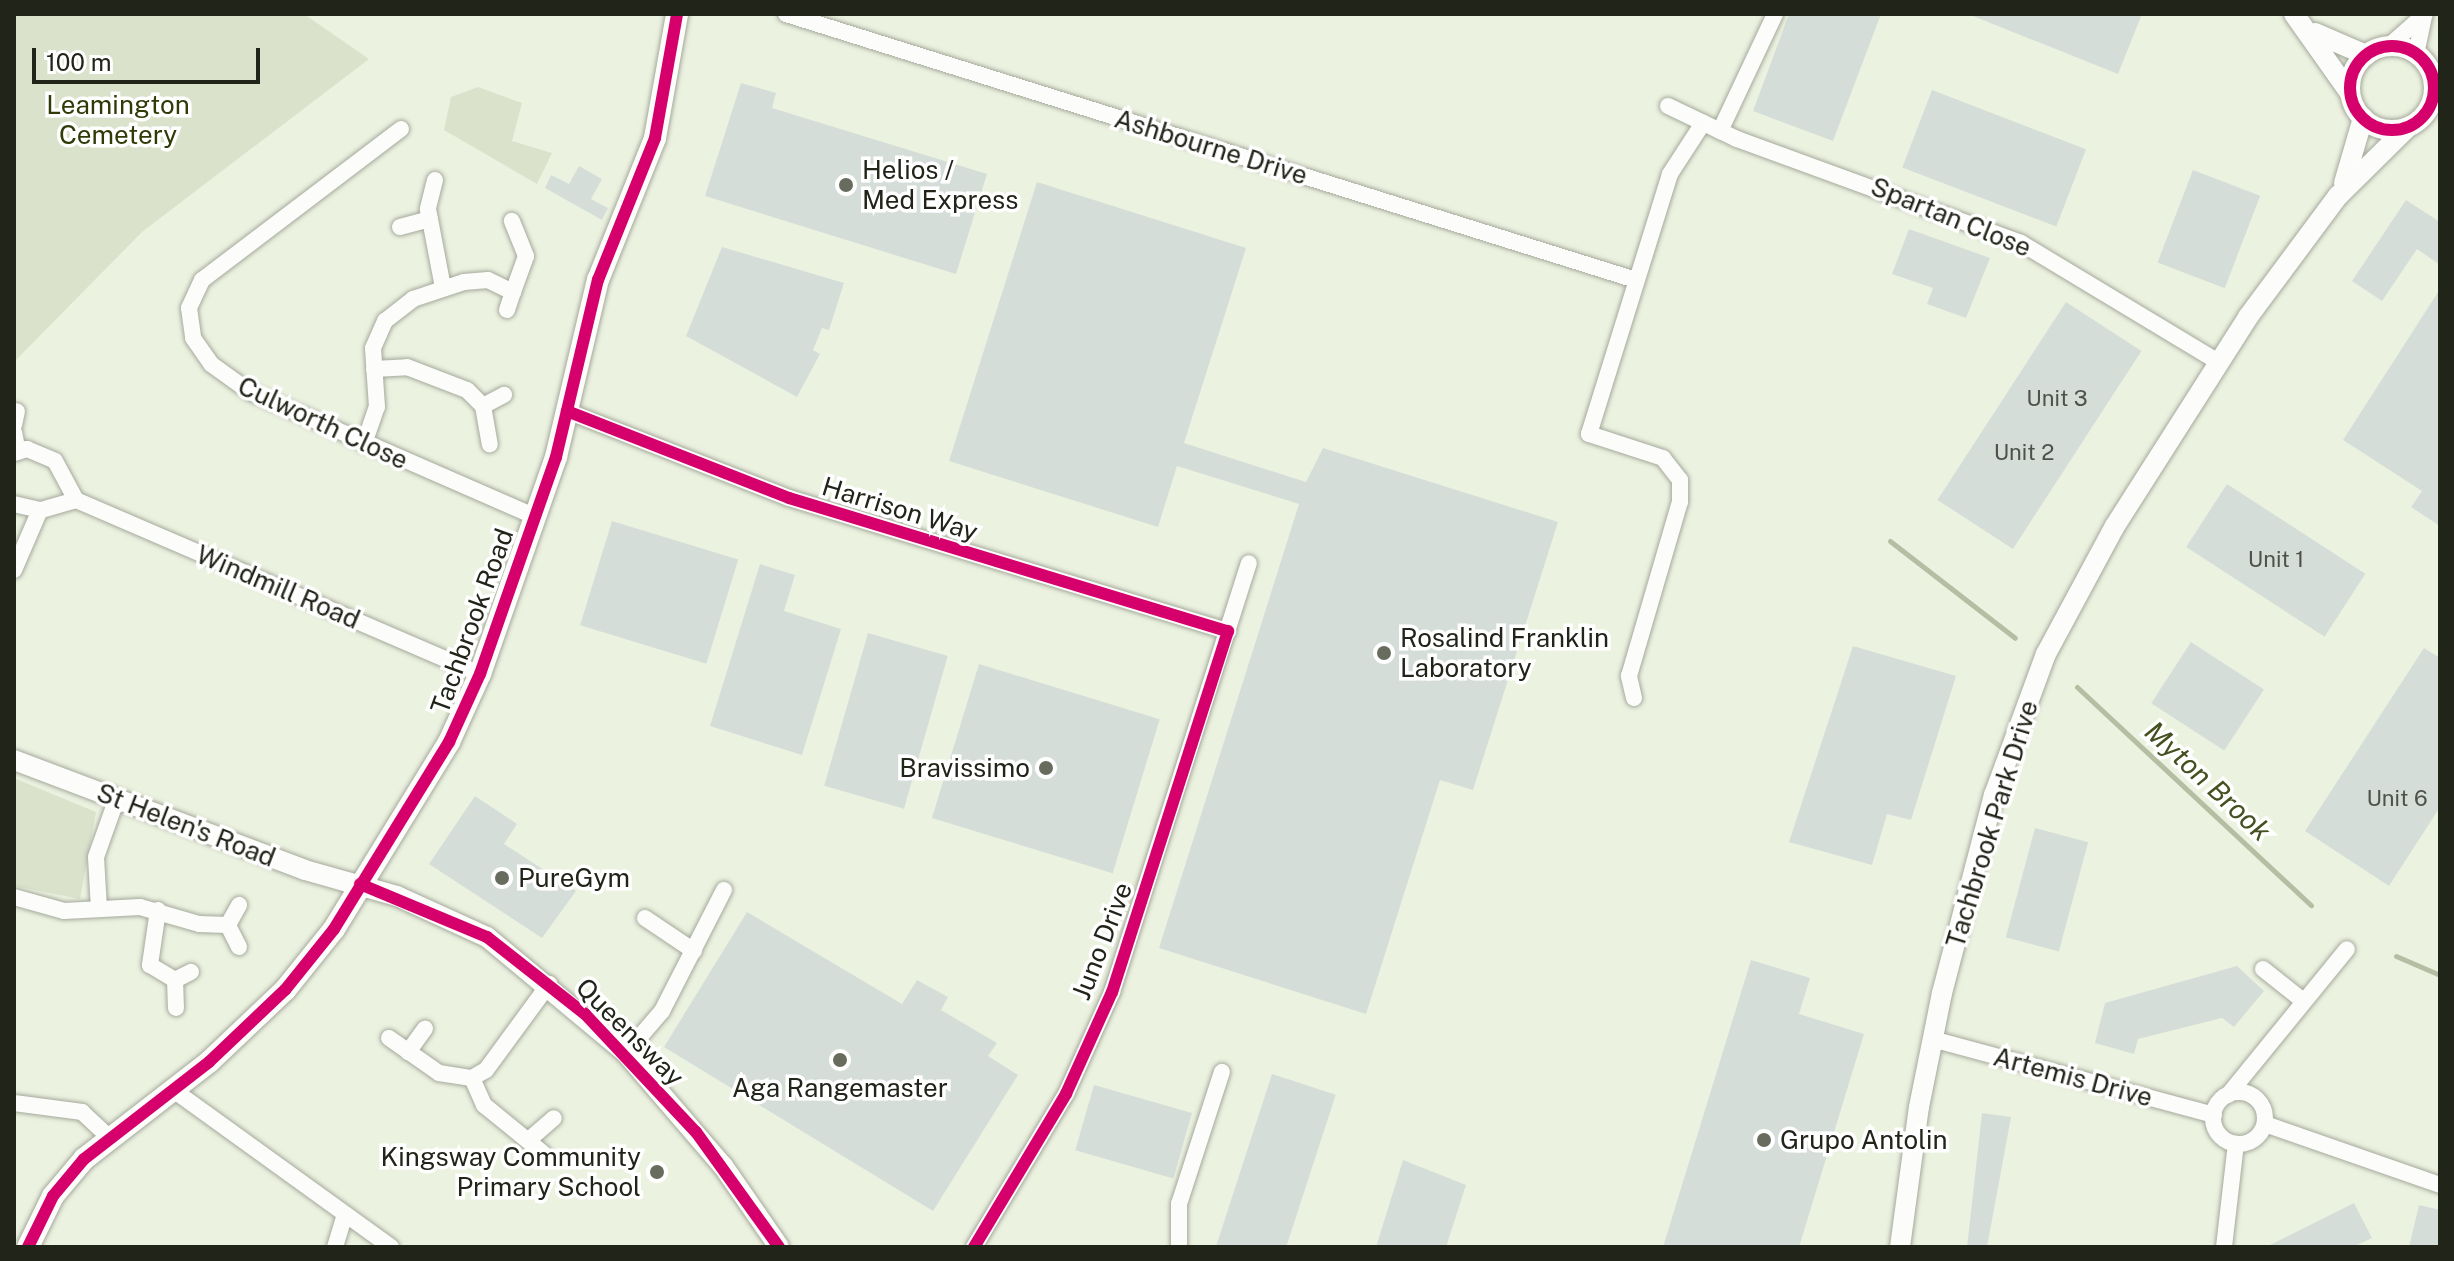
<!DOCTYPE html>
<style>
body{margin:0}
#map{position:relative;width:2454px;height:1261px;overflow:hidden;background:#ecf2e0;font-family:"Public Sans",sans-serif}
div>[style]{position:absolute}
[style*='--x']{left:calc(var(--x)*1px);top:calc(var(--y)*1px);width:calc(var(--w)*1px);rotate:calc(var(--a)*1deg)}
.green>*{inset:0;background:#dae2cc}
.stream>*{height:5px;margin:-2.5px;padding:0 2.5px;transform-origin:2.5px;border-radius:2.5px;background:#b5bda2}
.building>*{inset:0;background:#d5ddd9;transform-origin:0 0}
.roads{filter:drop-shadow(0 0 2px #a5a99c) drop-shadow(0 0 2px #a5a99c)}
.minor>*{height:16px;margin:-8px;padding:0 8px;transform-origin:8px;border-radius:8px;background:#fcfdfa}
.minor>.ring{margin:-8px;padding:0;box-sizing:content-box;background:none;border:16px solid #fcfdfa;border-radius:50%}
.tertiary>*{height:20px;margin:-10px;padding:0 10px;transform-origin:10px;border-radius:10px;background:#fcfdfa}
.tertiary>.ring{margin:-10px;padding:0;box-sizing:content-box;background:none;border:20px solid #fcfdfa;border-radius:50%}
.secondary>*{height:22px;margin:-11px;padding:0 11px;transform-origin:11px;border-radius:11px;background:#fcfdfa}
.cycleway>*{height:12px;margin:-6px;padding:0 6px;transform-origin:6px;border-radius:6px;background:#d6006c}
.cycleway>.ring{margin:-6px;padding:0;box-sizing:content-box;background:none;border:12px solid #d6006c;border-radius:50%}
.dots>*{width:22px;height:22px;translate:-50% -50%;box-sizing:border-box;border:4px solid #fff;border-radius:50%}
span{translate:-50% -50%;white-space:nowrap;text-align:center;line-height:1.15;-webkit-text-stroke:7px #fff;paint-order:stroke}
.number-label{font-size:22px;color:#4e5249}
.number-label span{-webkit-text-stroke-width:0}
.park-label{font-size:26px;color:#2f3a06}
.street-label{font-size:26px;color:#212419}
.poi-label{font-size:26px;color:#212419}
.left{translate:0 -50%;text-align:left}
.right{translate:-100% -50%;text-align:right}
.water-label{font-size:28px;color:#44501f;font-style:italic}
.frame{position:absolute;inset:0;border:16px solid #212419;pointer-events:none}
.scale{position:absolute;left:32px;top:48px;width:228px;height:36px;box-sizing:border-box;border:4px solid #212419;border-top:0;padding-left:10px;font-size:24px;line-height:28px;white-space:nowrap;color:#212419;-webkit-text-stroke:6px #fff;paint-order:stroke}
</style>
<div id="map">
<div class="green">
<i style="clip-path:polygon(14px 14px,304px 14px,369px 59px,142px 232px,14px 362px)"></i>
<i style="clip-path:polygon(478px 87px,522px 103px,512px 141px,552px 153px,537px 184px,444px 130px,451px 97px)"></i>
<i style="clip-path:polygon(14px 778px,96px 812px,80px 899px,14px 886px)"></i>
</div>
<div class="stream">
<i style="--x:1890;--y:541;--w:158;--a:37.8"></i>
<i style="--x:2077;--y:687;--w:320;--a:43"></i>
<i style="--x:2396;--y:956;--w:48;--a:23.4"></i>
</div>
<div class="building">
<i style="clip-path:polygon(1789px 14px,1881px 14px,1833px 141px,1753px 111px)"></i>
<i style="clip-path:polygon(1968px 14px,2142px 14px,2118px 74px)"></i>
<i style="clip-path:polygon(741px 83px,776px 93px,772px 108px,987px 174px,956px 274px,705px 196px)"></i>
<i style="left:1932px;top:90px;width:165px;height:83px;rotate:21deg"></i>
<i style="clip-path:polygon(579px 166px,602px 179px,591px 199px,608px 208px,602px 220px,545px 188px,551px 175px,569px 184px)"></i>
<i style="left:2193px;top:170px;width:72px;height:99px;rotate:21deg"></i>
<i style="clip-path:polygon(1037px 182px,1246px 248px,1184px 443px,1306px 482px,1323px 448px,1558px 522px,1473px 790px,1440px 780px,1366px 1014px,1159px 948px,1299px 504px,1177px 466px,1158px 527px,949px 461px)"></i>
<i style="clip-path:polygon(2406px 200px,2440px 222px,2440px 265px,2417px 249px,2382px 301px,2352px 281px)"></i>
<i style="clip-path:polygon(1909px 229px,1990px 258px,1966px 318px,1927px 304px,1933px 288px,1892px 274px)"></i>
<i style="clip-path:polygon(722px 247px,844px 283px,829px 330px,822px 328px,813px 350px,820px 354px,797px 397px,686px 336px)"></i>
<i style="clip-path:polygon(2440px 289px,2440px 526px,2411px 507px,2422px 491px,2343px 440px)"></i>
<i style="left:2066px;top:302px;width:90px;height:236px;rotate:33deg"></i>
<i style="left:2227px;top:484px;width:165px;height:75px;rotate:33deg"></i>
<i style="left:612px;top:521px;width:132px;height:109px;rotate:17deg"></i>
<i style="clip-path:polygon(760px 564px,795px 575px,784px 611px,841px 629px,802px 755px,710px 726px)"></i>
<i style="left:868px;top:633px;width:83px;height:159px;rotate:16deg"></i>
<i style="left:2191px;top:642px;width:87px;height:73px;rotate:33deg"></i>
<i style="clip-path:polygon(1853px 646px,1956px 676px,1911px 820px,1887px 814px,1872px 865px,1789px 842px)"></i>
<i style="clip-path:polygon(2424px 648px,2440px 658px,2440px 807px,2389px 886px,2305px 831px)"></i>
<i style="left:979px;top:664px;width:189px;height:161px;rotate:17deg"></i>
<i style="clip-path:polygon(475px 796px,517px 824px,504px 844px,576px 891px,542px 938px,429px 864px)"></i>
<i style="left:2035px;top:828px;width:55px;height:113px;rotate:15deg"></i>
<i style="clip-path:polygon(747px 912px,902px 1004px,917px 980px,948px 997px,941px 1010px,997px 1043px,988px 1056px,1018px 1075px,933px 1211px,664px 1047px)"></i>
<i style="clip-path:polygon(1751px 960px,1810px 978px,1799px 1014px,1864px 1034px,1799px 1247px,1663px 1247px)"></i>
<i style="clip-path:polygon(2237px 966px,2264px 991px,2234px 1027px,2222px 1018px,2138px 1039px,2134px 1054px,2095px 1043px,2105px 1003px)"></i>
<i style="left:1272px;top:1074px;width:67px;height:181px;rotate:18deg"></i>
<i style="left:1094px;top:1085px;width:102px;height:68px;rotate:16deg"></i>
<i style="clip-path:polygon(1982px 1113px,2011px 1117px,1987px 1247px,1967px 1247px)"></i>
<i style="clip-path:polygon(1403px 1160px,1466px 1185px,1446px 1247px,1376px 1247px)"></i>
<i style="clip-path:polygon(2354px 1203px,2372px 1238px,2353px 1247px,2266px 1247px)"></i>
<i style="clip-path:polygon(2419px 1205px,2440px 1210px,2440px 1247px,2409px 1247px)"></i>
</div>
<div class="roads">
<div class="minor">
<i style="--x:786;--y:14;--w:891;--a:17.38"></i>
<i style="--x:2389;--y:46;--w:48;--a:-41.6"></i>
<i style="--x:2416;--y:54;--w:39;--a:-78"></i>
<i style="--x:1668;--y:106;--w:76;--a:25.6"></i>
<i style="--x:1737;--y:139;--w:302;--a:20.1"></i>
<i style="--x:2021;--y:243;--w:230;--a:31.1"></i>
<i style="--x:401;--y:129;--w:250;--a:142.8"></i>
<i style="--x:202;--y:280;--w:31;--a:115"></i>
<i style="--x:189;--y:308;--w:30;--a:82"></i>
<i style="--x:193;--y:338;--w:32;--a:55"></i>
<i style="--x:211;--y:364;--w:48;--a:35.7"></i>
<i style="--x:250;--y:392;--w:310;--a:23.6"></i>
<i style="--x:1720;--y:131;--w:129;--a:-64.8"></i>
<i style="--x:435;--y:180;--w:30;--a:104"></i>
<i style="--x:428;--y:209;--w:80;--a:79.2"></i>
<i style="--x:400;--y:227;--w:31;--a:-15"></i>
<i style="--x:507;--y:310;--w:19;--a:-72"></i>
<i style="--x:374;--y:369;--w:33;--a:-3"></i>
<i style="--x:407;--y:367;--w:64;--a:21"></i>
<i style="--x:467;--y:390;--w:23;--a:45"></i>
<i style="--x:483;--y:406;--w:39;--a:80"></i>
<i style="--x:483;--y:406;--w:24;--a:-28"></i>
<i style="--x:567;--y:411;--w:238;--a:21.4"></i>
<i style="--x:789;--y:498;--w:459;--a:16.9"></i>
<i style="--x:14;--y:425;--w:14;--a:-78"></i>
<i style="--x:14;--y:432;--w:20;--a:79"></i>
<i style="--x:364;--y:444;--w:39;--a:-71"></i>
<i style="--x:377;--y:407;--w:59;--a:-93.9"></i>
<i style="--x:373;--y:348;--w:30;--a:-66"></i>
<i style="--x:385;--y:321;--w:36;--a:-38"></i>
<i style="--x:413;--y:299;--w:54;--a:-18.4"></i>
<i style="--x:464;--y:282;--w:24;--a:-5"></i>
<i style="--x:488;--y:280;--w:28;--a:26"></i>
<i style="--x:513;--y:292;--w:38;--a:-70"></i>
<i style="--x:526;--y:256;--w:38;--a:-112"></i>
<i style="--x:14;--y:453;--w:14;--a:-17"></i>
<i style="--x:27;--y:449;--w:30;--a:23"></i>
<i style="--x:55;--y:461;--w:44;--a:61.7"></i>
<i style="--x:76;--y:500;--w:37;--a:164"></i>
<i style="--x:40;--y:510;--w:27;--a:-167"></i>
<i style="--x:76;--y:500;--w:440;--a:23.3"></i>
<i style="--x:14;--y:570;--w:65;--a:-66.6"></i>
<i style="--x:1634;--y:698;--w:23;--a:-103"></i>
<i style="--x:1629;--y:676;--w:181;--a:-73.7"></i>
<i style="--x:1680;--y:502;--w:22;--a:-90"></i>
<i style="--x:1680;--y:480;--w:28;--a:-128"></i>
<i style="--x:1663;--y:458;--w:78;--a:-162"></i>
<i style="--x:1589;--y:434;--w:272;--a:-72.7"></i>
<i style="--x:1670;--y:174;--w:61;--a:-57.1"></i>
<i style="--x:14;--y:897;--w:52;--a:15.6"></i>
<i style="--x:64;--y:911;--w:76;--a:-3"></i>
<i style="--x:140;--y:907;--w:61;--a:16.1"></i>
<i style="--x:199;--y:924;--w:29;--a:2"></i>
<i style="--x:99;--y:909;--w:52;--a:-93.3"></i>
<i style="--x:96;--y:857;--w:63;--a:-70.4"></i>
<i style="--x:158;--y:910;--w:56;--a:98.3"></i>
<i style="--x:150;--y:965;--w:29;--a:31"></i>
<i style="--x:175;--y:980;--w:18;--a:-27"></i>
<i style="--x:645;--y:918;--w:59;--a:34"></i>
<i style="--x:239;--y:947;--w:25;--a:-117"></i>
<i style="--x:228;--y:925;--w:23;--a:-61"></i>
<i style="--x:2263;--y:969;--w:50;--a:38.5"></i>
<i style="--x:175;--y:980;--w:28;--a:88"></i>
<i style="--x:389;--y:1038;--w:61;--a:35"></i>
<i style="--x:439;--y:1073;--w:33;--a:9"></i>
<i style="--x:472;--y:1078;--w:16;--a:-30"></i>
<i style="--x:486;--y:1070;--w:107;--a:-53.8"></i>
<i style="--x:1932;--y:1039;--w:292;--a:15.1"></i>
<i style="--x:408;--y:1052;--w:29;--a:-54"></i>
<i style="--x:626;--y:1053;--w:55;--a:-49.4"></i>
<i style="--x:662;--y:1011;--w:136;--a:-62.9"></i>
<i style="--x:472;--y:1078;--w:30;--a:66"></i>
<i style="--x:484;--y:1105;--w:77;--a:39.2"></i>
<i style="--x:172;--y:1089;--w:270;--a:35.8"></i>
<i class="ring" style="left:2213px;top:1092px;width:36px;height:36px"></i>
<i style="--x:2228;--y:1095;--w:188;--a:-50.8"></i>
<i style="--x:14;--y:1103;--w:69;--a:7.5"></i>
<i style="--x:82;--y:1112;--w:37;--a:43"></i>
<i style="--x:2265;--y:1124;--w:185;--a:19.2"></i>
<i style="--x:531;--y:1138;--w:30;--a:-41"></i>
<i style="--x:335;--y:1247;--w:34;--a:-73"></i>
<i style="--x:974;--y:1247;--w:179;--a:-59"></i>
<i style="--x:1066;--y:1094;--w:112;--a:-65.7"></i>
<i style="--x:1112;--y:992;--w:450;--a:-72.3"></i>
<i style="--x:1179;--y:1247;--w:43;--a:-90"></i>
<i style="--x:1179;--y:1204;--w:139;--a:-72"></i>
<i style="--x:2224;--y:1247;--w:104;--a:-83.4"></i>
</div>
<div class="tertiary">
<i style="--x:2294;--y:14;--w:97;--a:54.7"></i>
<i style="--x:2315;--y:33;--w:56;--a:23.3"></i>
<i class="ring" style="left:2350px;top:46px;width:64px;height:64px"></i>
<i style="--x:2344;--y:183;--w:68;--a:-73.7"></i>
<i style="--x:14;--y:760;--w:311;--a:20.7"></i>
<i style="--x:305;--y:870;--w:96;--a:15.8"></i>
<i style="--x:397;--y:896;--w:99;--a:24.5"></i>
<i style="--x:487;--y:937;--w:181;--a:39.8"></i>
<i style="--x:626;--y:1053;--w:149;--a:49.4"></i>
<i style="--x:723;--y:1166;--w:98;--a:55.3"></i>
<i style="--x:1900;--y:1247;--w:141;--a:-82.3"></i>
<i style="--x:1919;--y:1107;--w:116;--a:-78.6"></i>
<i style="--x:1942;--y:993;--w:205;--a:-75.3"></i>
<i style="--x:1994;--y:795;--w:150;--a:-69.8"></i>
<i style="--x:2046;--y:654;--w:145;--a:-61.7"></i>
<i style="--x:2115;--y:526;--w:248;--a:-57.5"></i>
<i style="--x:2248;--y:317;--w:151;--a:-53.4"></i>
<i style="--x:2338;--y:196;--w:98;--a:-44.6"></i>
</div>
<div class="secondary">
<i style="--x:28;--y:1247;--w:57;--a:-63.9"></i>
<i style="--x:53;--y:1196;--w:48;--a:-50"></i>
<i style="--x:84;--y:1159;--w:158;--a:-37.8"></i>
<i style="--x:209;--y:1062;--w:105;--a:-43.5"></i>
<i style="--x:285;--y:990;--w:78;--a:-51.2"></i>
<i style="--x:334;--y:929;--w:220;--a:-58.4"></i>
<i style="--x:449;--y:742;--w:75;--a:-65.5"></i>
<i style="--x:480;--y:674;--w:230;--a:-70.7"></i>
<i style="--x:556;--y:457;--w:182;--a:-76.7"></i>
<i style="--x:598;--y:280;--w:153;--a:-68.1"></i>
<i style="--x:655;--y:138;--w:126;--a:-79.9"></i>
</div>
</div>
<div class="cycleway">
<i class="ring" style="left:2350px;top:46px;width:72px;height:72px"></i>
<i style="--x:567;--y:411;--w:238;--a:21.4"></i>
<i style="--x:789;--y:498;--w:459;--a:16.9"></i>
<i style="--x:1228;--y:631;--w:379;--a:107.8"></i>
<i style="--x:1112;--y:992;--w:112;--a:114.3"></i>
<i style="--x:1066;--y:1094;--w:179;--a:121"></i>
<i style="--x:360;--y:884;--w:138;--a:22.7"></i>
<i style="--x:487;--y:937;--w:125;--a:38.2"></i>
<i style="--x:585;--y:1014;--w:162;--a:46.8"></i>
<i style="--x:696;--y:1132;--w:142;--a:54.2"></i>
<i style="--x:28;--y:1247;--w:57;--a:-63.9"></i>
<i style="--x:53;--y:1196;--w:48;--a:-50"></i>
<i style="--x:84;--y:1159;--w:158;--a:-37.8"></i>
<i style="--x:209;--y:1062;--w:105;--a:-43.5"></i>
<i style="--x:285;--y:990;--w:78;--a:-51.2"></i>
<i style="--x:334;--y:929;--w:220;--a:-58.4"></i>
<i style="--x:449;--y:742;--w:75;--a:-65.5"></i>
<i style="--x:480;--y:674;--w:230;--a:-70.7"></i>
<i style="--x:556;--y:457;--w:182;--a:-76.7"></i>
<i style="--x:598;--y:280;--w:153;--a:-68.1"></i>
<i style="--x:655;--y:138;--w:126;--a:-79.9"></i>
</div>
<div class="dots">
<i style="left:846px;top:185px;background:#686c5f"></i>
<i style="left:1384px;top:653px;background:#686c5f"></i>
<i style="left:1046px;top:768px;background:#686c5f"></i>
<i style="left:502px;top:878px;background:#686c5f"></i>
<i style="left:840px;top:1060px;background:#686c5f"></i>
<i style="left:1764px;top:1140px;background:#686c5f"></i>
<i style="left:657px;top:1172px;background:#686c5f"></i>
</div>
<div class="number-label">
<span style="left:2057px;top:399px">Unit 3</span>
<span style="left:2024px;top:453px">Unit 2</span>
<span style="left:2276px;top:560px">Unit 1</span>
<span style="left:2397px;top:799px">Unit 6</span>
</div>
<div class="park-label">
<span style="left:118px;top:120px">Leamington<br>Cemetery</span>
</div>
<div class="street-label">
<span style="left:1211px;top:147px;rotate:17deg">Ashbourne Drive</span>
<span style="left:1951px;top:217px;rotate:22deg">Spartan Close</span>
<span style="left:323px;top:423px;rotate:25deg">Culworth Close</span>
<span style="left:900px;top:509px;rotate:17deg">Harrison Way</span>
<span style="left:278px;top:587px;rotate:23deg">Windmill Road</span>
<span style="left:472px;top:621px;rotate:-70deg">Tachbrook Road</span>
<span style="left:1992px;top:824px;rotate:-73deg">Tachbrook Park Drive</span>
<span style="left:186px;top:825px;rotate:21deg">St Helen's Road</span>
<span style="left:1102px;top:941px;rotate:-69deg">Juno Drive</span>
<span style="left:630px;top:1032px;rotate:45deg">Queensway</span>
<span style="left:2073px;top:1077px;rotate:15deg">Artemis Drive</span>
</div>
<div class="poi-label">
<span class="left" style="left:862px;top:185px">Helios /<br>Med Express</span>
<span class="left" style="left:1400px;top:653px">Rosalind Franklin<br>Laboratory</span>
<span class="right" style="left:1030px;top:768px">Bravissimo</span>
<span class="left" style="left:518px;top:878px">PureGym</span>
<span style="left:840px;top:1088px">Aga Rangemaster</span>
<span class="left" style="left:1780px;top:1140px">Grupo Antolin</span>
<span class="right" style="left:641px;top:1172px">Kingsway Community<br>Primary School</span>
</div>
<div class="water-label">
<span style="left:2208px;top:781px;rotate:43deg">Myton Brook</span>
</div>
<div class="frame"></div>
<div class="scale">100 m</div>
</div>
